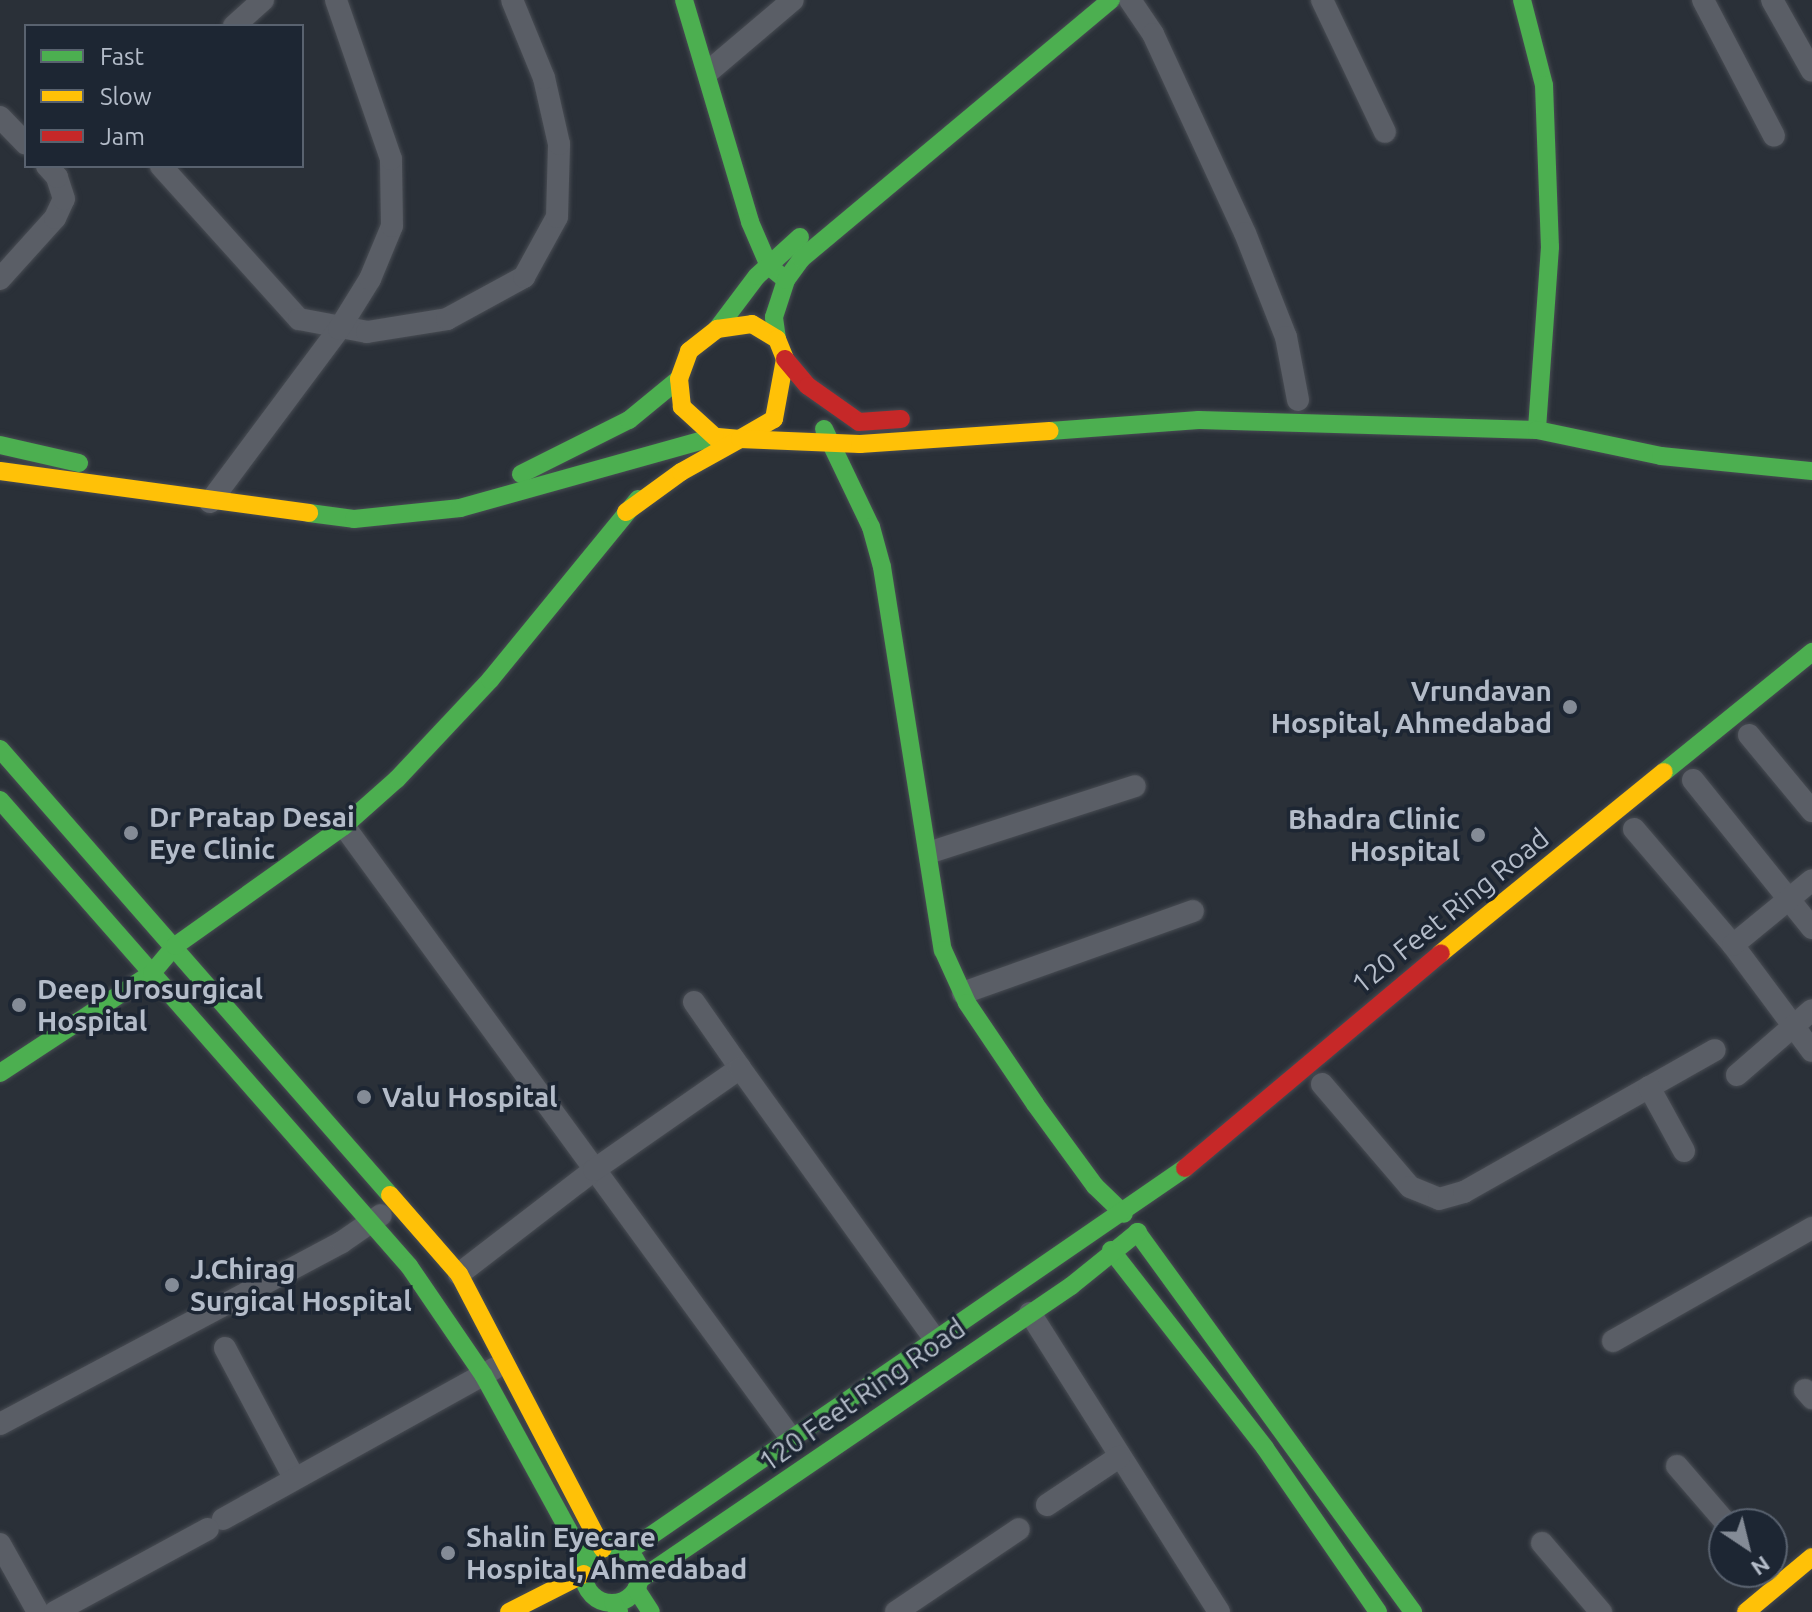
<!DOCTYPE html>
<style>
body{margin:0}
#map{position:relative;width:1812px;height:1612px;overflow:hidden;background:#2a3038;font-family:Ubuntu,sans-serif}
div>[style]{position:absolute}
[style*='--x']{left:calc(var(--x)*1px);top:calc(var(--y)*1px);width:calc(var(--w)*1px);rotate:calc(var(--a)*1deg)}
.roads{filter:drop-shadow(0 0 2px #484c53) drop-shadow(0 0 2px #484c53)}
.street>*{height:22px;margin:-11px;padding:0 11px;transform-origin:11px;border-radius:11px;background:#5a5e66}
.fast>*{height:18px;margin:-9px;padding:0 9px;transform-origin:9px;border-radius:9px;background:#4caf50}
.fast>.ring{margin:-9px;padding:0;box-sizing:content-box;background:none;border:18px solid #4caf50;border-radius:50%}
.slow>*{height:18px;margin:-9px;padding:0 9px;transform-origin:9px;border-radius:9px;background:#ffc107}
.jam>*{height:18px;margin:-9px;padding:0 9px;transform-origin:9px;border-radius:9px;background:#c62828}
.dots>*{width:22px;height:22px;translate:-50% -50%;box-sizing:border-box;border:4px solid #1d2633;border-radius:50%}
span{translate:-50% -50%;white-space:nowrap;text-align:center;line-height:1.15;-webkit-text-stroke:7px #1d2633;paint-order:stroke}
.poi-label{font-size:28px;color:#b4bcc9;font-weight:700}
.right{translate:-100% -50%;text-align:right}
.left{translate:0 -50%;text-align:left}
.street-label{font-size:28px;color:#b4bcc9}
.legend{position:absolute;left:24px;top:24px;width:280px;height:144px;box-sizing:border-box;background:#1d2633;border:2px solid #59626f;margin:0;padding:10px 14px;list-style:none;font-size:24px;color:#b4bcc9}
.legend li{display:flex;align-items:center;gap:16px;height:40px}
.legend b{width:40px;border:2px solid #59626f}
.north{position:absolute;left:1708px;top:1508px;width:80px;height:80px;box-sizing:border-box;background:#1d2633;border:2px solid #59626f;border-radius:50%;rotate:145deg;font-size:22px;font-weight:700;line-height:32px;text-align:center;color:#b4bcc9}
.north::after{content:'';display:block;margin:auto;width:28px;height:36px;background:#848b96;clip-path:polygon(50% 0,100% 100%,50% 72%,0 100%)}
</style>
<div id="map">
<div class="roads">
<div class="street">
<i style="--x:1130;--y:0;--w:41;--a:55.9"></i>
<i style="--x:1153;--y:34;--w:219;--a:65.2"></i>
<i style="--x:1245;--y:233;--w:112;--a:68.5"></i>
<i style="--x:1286;--y:337;--w:64;--a:79.2"></i>
<i style="--x:1322;--y:0;--w:146;--a:64.5"></i>
<i style="--x:1703;--y:0;--w:153;--a:62.4"></i>
<i style="--x:1772;--y:0;--w:81;--a:60.6"></i>
<i style="--x:234;--y:26;--w:39;--a:-42"></i>
<i style="--x:708;--y:72;--w:111;--a:-40.3"></i>
<i style="--x:0;--y:117;--w:37;--a:46"></i>
<i style="--x:161;--y:166;--w:206;--a:48"></i>
<i style="--x:299;--y:319;--w:69;--a:10.8"></i>
<i style="--x:367;--y:332;--w:81;--a:-9.2"></i>
<i style="--x:447;--y:319;--w:88;--a:-28.6"></i>
<i style="--x:524;--y:277;--w:68;--a:-61.2"></i>
<i style="--x:557;--y:217;--w:73;--a:-88.4"></i>
<i style="--x:559;--y:144;--w:68;--a:-102.8"></i>
<i style="--x:544;--y:78;--w:84;--a:-112.3"></i>
<i style="--x:0;--y:279;--w:82;--a:-48"></i>
<i style="--x:55;--y:218;--w:21;--a:-65"></i>
<i style="--x:64;--y:199;--w:23;--a:-108"></i>
<i style="--x:57;--y:177;--w:15;--a:-132"></i>
<i style="--x:210;--y:502;--w:216;--a:-53.3"></i>
<i style="--x:339;--y:329;--w:59;--a:-58.2"></i>
<i style="--x:370;--y:279;--w:57;--a:-67.5"></i>
<i style="--x:392;--y:226;--w:67;--a:-90.9"></i>
<i style="--x:391;--y:159;--w:168;--a:-109.1"></i>
<i style="--x:1749;--y:735;--w:99;--a:50.3"></i>
<i style="--x:1693;--y:780;--w:190;--a:51.2"></i>
<i style="--x:344;--y:826;--w:756;--a:53.87"></i>
<i style="--x:1634;--y:829;--w:153;--a:49.5"></i>
<i style="--x:1733;--y:945;--w:132;--a:53.3"></i>
<i style="--x:931;--y:852;--w:214;--a:-17.9"></i>
<i style="--x:1733;--y:945;--w:102;--a:-39.4"></i>
<i style="--x:963;--y:993;--w:244;--a:-19.6"></i>
<i style="--x:694;--y:1002;--w:80;--a:55.1"></i>
<i style="--x:1737;--y:1075;--w:99;--a:-40.9"></i>
<i style="--x:1322;--y:1084;--w:135;--a:49.5"></i>
<i style="--x:1410;--y:1187;--w:31;--a:22"></i>
<i style="--x:1439;--y:1199;--w:26;--a:-16"></i>
<i style="--x:1464;--y:1192;--w:288;--a:-29.5"></i>
<i style="--x:1649;--y:1087;--w:73;--a:61.3"></i>
<i style="--x:459;--y:1274;--w:170;--a:-37.6"></i>
<i style="--x:594;--y:1170;--w:178;--a:-34.9"></i>
<i style="--x:740;--y:1068;--w:334;--a:54.3"></i>
<i style="--x:1030;--y:1313;--w:354;--a:57.7"></i>
<i style="--x:1613;--y:1341;--w:229;--a:-29.6"></i>
<i style="--x:225;--y:1348;--w:147;--a:62"></i>
<i style="--x:1805;--y:1390;--w:11;--a:49"></i>
<i style="--x:0;--y:1424;--w:387;--a:-28"></i>
<i style="--x:342;--y:1242;--w:47;--a:-34.7"></i>
<i style="--x:1677;--y:1466;--w:77;--a:49.2"></i>
<i style="--x:1047;--y:1505;--w:87;--a:-33.7"></i>
<i style="--x:223;--y:1519;--w:310;--a:-29"></i>
<i style="--x:1542;--y:1543;--w:91;--a:49.5"></i>
<i style="--x:0;--y:1544;--w:78;--a:60.8"></i>
<i style="--x:55;--y:1612;--w:174;--a:-28.5"></i>
<i style="--x:896;--y:1612;--w:148;--a:-34"></i>
</div>
<div class="fast">
<i style="--x:684;--y:0;--w:232;--a:73.4"></i>
<i style="--x:750;--y:222;--w:48;--a:66.6"></i>
<i style="--x:769;--y:266;--w:17;--a:40"></i>
<i style="--x:1522;--y:0;--w:88;--a:75.5"></i>
<i style="--x:1544;--y:85;--w:162;--a:87.9"></i>
<i style="--x:1550;--y:247;--w:183;--a:94.1"></i>
<i style="--x:717;--y:329;--w:66;--a:-53"></i>
<i style="--x:757;--y:276;--w:58;--a:-42.2"></i>
<i style="--x:777;--y:339;--w:22;--a:-98"></i>
<i style="--x:774;--y:317;--w:39;--a:-72"></i>
<i style="--x:786;--y:280;--w:26;--a:-54"></i>
<i style="--x:801;--y:259;--w:404;--a:-39.9"></i>
<i style="--x:824;--y:429;--w:109;--a:64.4"></i>
<i style="--x:871;--y:527;--w:41;--a:74.6"></i>
<i style="--x:882;--y:567;--w:388;--a:81"></i>
<i style="--x:943;--y:950;--w:58;--a:65.6"></i>
<i style="--x:967;--y:1003;--w:122;--a:56"></i>
<i style="--x:1035;--y:1104;--w:102;--a:53.8"></i>
<i style="--x:1095;--y:1186;--w:40;--a:44"></i>
<i style="--x:1050;--y:431;--w:149;--a:-4.2"></i>
<i style="--x:1199;--y:420;--w:338;--a:1.7"></i>
<i style="--x:1537;--y:430;--w:127;--a:11.8"></i>
<i style="--x:1661;--y:456;--w:152;--a:5.7"></i>
<i style="--x:0;--y:445;--w:81;--a:12.8"></i>
<i style="--x:521;--y:474;--w:121;--a:-26.6"></i>
<i style="--x:629;--y:420;--w:65;--a:-39.4"></i>
<i style="--x:309;--y:513;--w:45;--a:7.6"></i>
<i style="--x:354;--y:519;--w:107;--a:-5.9"></i>
<i style="--x:460;--y:508;--w:265;--a:-15.6"></i>
<i style="--x:0;--y:749;--w:592;--a:48.83"></i>
<i style="--x:1664;--y:772;--w:191;--a:-39"></i>
<i style="--x:0;--y:800;--w:620;--a:48.73"></i>
<i style="--x:409;--y:1266;--w:133;--a:55.7"></i>
<i style="--x:484;--y:1376;--w:214;--a:61.3"></i>
<i style="--x:0;--y:1073;--w:182;--a:-33.3"></i>
<i style="--x:152;--y:973;--w:35;--a:-50"></i>
<i style="--x:175;--y:946;--w:207;--a:-35.4"></i>
<i style="--x:344;--y:826;--w:71;--a:-41.6"></i>
<i style="--x:397;--y:779;--w:136;--a:-46.8"></i>
<i style="--x:490;--y:680;--w:234;--a:-50.7"></i>
<i style="--x:1137;--y:1232;--w:470;--a:54"></i>
<i style="--x:1111;--y:1250;--w:251;--a:52.1"></i>
<i style="--x:1265;--y:1448;--w:199;--a:55.4"></i>
<i class="ring" style="left:584px;top:1547px;width:38px;height:38px"></i>
<i style="--x:627;--y:1552;--w:677;--a:-34.53"></i>
<i style="--x:639;--y:1580;--w:523;--a:-34.24"></i>
<i style="--x:1071;--y:1286;--w:86;--a:-38.9"></i>
<i style="--x:636;--y:1589;--w:27;--a:57"></i>
<i style="--x:613;--y:1603;--w:11;--a:56"></i>
</div>
<div class="slow">
<i style="--x:752;--y:324;--w:29;--a:31"></i>
<i style="--x:777;--y:339;--w:22;--a:68"></i>
<i style="--x:785;--y:359;--w:61;--a:100.4"></i>
<i style="--x:774;--y:419;--w:39;--a:150"></i>
<i style="--x:740;--y:439;--w:25;--a:-175"></i>
<i style="--x:715;--y:437;--w:45;--a:-137.7"></i>
<i style="--x:682;--y:407;--w:28;--a:-96"></i>
<i style="--x:679;--y:379;--w:30;--a:-70"></i>
<i style="--x:689;--y:351;--w:36;--a:-38"></i>
<i style="--x:717;--y:329;--w:35;--a:-8"></i>
<i style="--x:0;--y:471;--w:312;--a:7.7"></i>
<i style="--x:626;--y:512;--w:68;--a:-36"></i>
<i style="--x:681;--y:472;--w:68;--a:-29.2"></i>
<i style="--x:740;--y:439;--w:120;--a:2.4"></i>
<i style="--x:860;--y:444;--w:190;--a:-3.9"></i>
<i style="--x:1441;--y:953;--w:287;--a:-39.1"></i>
<i style="--x:390;--y:1195;--w:105;--a:48.9"></i>
<i style="--x:459;--y:1274;--w:310;--a:62.4"></i>
<i style="--x:509;--y:1612;--w:84;--a:-26.9"></i>
<i style="--x:1746;--y:1612;--w:86;--a:-39.8"></i>
</div>
<div class="jam">
<i style="--x:785;--y:359;--w:35;--a:50"></i>
<i style="--x:808;--y:386;--w:62;--a:35.2"></i>
<i style="--x:859;--y:422;--w:42;--a:-4.1"></i>
<i style="--x:1185;--y:1168;--w:334;--a:-40"></i>
</div>
</div>
<div class="dots">
<i style="left:1570px;top:707px;background:#848b96"></i>
<i style="left:131px;top:833px;background:#848b96"></i>
<i style="left:1478px;top:835px;background:#848b96"></i>
<i style="left:19px;top:1005px;background:#848b96"></i>
<i style="left:364px;top:1097px;background:#848b96"></i>
<i style="left:172px;top:1285px;background:#848b96"></i>
<i style="left:448px;top:1553px;background:#848b96"></i>
</div>
<div class="poi-label">
<span class="right" style="left:1552px;top:707px">Vrundavan<br>Hospital, Ahmedabad</span>
<span class="left" style="left:149px;top:833px">Dr Pratap Desai<br>Eye Clinic</span>
<span class="right" style="left:1460px;top:835px">Bhadra Clinic<br>Hospital</span>
<span class="left" style="left:37px;top:1005px">Deep Urosurgical<br>Hospital</span>
<span class="left" style="left:382px;top:1097px">Valu Hospital</span>
<span class="left" style="left:190px;top:1285px">J.Chirag<br>Surgical Hospital</span>
<span class="left" style="left:466px;top:1553px">Shalin Eyecare<br>Hospital, Ahmedabad</span>
</div>
<div class="street-label">
<span style="left:1450px;top:911px;rotate:-39deg">120 Feet Ring Road</span>
<span style="left:862px;top:1395px;rotate:-35deg">120 Feet Ring Road</span>
</div>
<ul class="legend">
<li><b style="height:10px;background:#4caf50"></b>Fast</li>
<li><b style="height:10px;background:#ffc107"></b>Slow</li>
<li><b style="height:10px;background:#c62828"></b>Jam</li>
</ul>
<div class="north">N</div>
</div>
